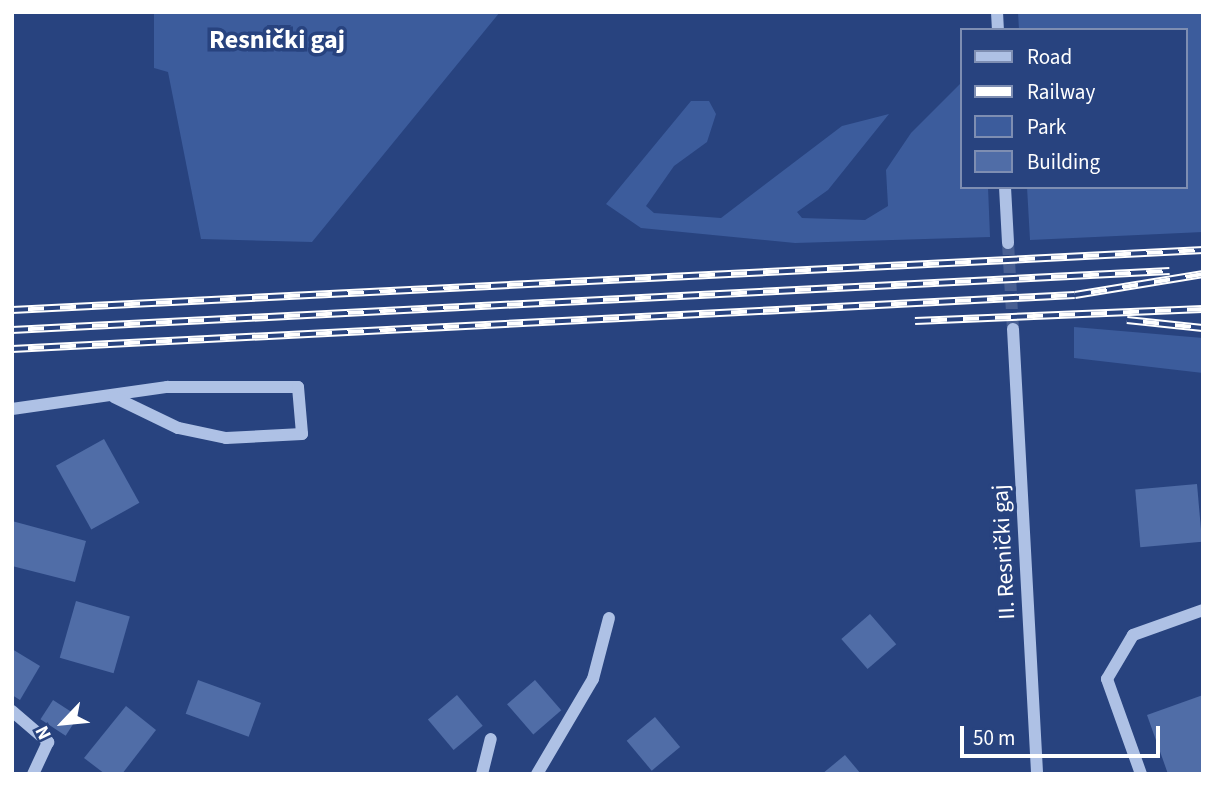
<!DOCTYPE html>
<meta charset="utf-8">
<style>
body{margin:0}
#map{position:relative;width:1215px;height:786px;overflow:hidden;background:#28437f;font-family:"Source Sans 3",sans-serif}
div>[style]{position:absolute}
[style*='--x']{left:calc(var(--x)*1px);top:calc(var(--y)*1px);width:calc(var(--w)*1px);rotate:calc(var(--a)*1deg)}
.green>*{inset:0;background:#3c5c9c}
.building>*{inset:0;background:#506da7;transform-origin:0 0}
.minor-tunnel>*{height:12px;margin-top:-6px;transform-origin:0;background:repeating-linear-gradient(90deg,#485f92 0 12px,transparent 0 18px)}
.minor>*{height:12px;margin:-6px;padding:0 6px;transform-origin:6px;border-radius:6px;background:#aec1e5}
.rail>*{height:8px;margin-top:-4px;transform-origin:0;background:repeating-linear-gradient(90deg,#28437f 0 16px,#fff 0 32px);box-sizing:border-box;border-block:2px solid #fff}
span{translate:-50% -50%;white-space:nowrap;text-align:center;line-height:1.15;-webkit-text-stroke:7px #28437f;paint-order:stroke}
.street-label{font-size:23px;color:#fff}
.quarter-label{font-size:26px;color:#fff;font-weight:700}
.frame{position:absolute;inset:0;border:14px solid #fff;pointer-events:none}
.legend{position:absolute;left:960px;top:28px;width:228px;height:161px;box-sizing:border-box;background:#28437f;border:2px solid #7e8eb2;margin:0;padding:9px 12px;list-style:none;font-size:21px;color:#fff}
.legend li{display:flex;align-items:center;gap:14px;height:35px}
.legend b{width:35px;border:2px solid #7e8eb2}
.north{position:absolute;left:28px;top:688px;width:70px;height:70px;-webkit-text-stroke:5px #28437f;paint-order:stroke;rotate:244deg;font-size:19px;font-weight:700;line-height:28px;text-align:center;color:#fff}
.north::after{content:'';display:block;margin:auto;width:24px;height:32px;background:#fff;clip-path:polygon(50% 0,100% 100%,50% 72%,0 100%)}
.scale{position:absolute;left:960px;top:726px;width:200px;height:32px;box-sizing:border-box;border:4px solid #fff;border-top:0;padding-left:9px;font-size:21px;line-height:24px;white-space:nowrap;color:#fff;-webkit-text-stroke:5px #28437f;paint-order:stroke}
</style>
<div id="map">
<div class="green">
<i style="clip-path:polygon(154px 12px,500px 12px,312px 242px,201px 239px,168px 72px,154px 68px)"></i>
<i style="clip-path:polygon(1018px 12px,1203px 12px,1203px 232px,1030px 240px,1027px 187px,1185px 187px,1185px 30px,1019px 30px)"></i>
<i style="clip-path:polygon(961px 83px,961px 187px,988px 187px,990px 237px,795px 243px,641px 228px,606px 204px,691px 101px,709px 101px,716px 114px,707px 142px,674px 166px,646px 206px,654px 213px,721px 218px,842px 126px,889px 114px,828px 190px,797px 212px,802px 218px,865px 220px,888px 206px,886px 170px,911px 133px)"></i>
<i style="clip-path:polygon(1074px 327px,1203px 338px,1203px 373px,1074px 358px)"></i>
</div>
<div class="building">
<i style="left:104px;top:439px;width:73px;height:55px;rotate:61deg"></i>
<i style="left:1197px;top:484px;width:58px;height:62px;rotate:85deg"></i>
<i style="clip-path:polygon(12px 521px,86px 541px,75px 582px,12px 566px)"></i>
<i style="left:76px;top:601px;width:56px;height:59px;rotate:16deg"></i>
<i style="left:870px;top:614px;width:40px;height:38px;rotate:49deg"></i>
<i style="clip-path:polygon(12px 649px,40px 666px,20px 700px,12px 695px)"></i>
<i style="left:198px;top:680px;width:67px;height:36px;rotate:20deg"></i>
<i style="left:535px;top:680px;width:40px;height:37px;rotate:49deg"></i>
<i style="left:457px;top:695px;width:40px;height:38px;rotate:50deg"></i>
<i style="clip-path:polygon(1203px 695px,1203px 774px,1168px 774px,1147px 715px)"></i>
<i style="left:53px;top:700px;width:30px;height:23px;rotate:33deg"></i>
<i style="clip-path:polygon(126px 706px,156px 730px,122px 774px,105px 774px,84px 758px)"></i>
<i style="left:655px;top:717px;width:39px;height:37px;rotate:50deg"></i>
<i style="clip-path:polygon(845px 755px,861px 774px,822px 774px)"></i>
</div>
<div class="minor-tunnel">
<i style="--x:1008;--y:243;--w:86;--a:86.7"></i>
</div>
<div class="minor">
<i style="--x:997;--y:12;--w:18;--a:87"></i>
<i style="--x:1005;--y:187;--w:56;--a:86.9"></i>
<i style="--x:1013;--y:329;--w:446;--a:86.9"></i>
<i style="--x:12;--y:409;--w:157;--a:-8.1"></i>
<i style="--x:167;--y:387;--w:131;--a:0"></i>
<i style="--x:298;--y:387;--w:47;--a:85.1"></i>
<i style="--x:302;--y:434;--w:76;--a:177"></i>
<i style="--x:226;--y:438;--w:49;--a:-168.2"></i>
<i style="--x:178;--y:428;--w:71;--a:-154.2"></i>
<i style="--x:12;--y:711;--w:48;--a:40.7"></i>
<i style="--x:48;--y:742;--w:35;--a:115"></i>
<i style="--x:482;--y:774;--w:36;--a:-76"></i>
<i style="--x:537;--y:774;--w:110;--a:-59.5"></i>
<i style="--x:593;--y:679;--w:63;--a:-75.3"></i>
<i style="--x:1141;--y:774;--w:101;--a:-109.7"></i>
<i style="--x:1107;--y:679;--w:51;--a:-59.4"></i>
<i style="--x:1133;--y:635;--w:74;--a:-19.7"></i>
</div>
<div class="rail">
<i style="--x:12;--y:310;--w:1193;--a:-2.88"></i>
<i style="--x:1127;--y:320;--w:76;--a:6"></i>
<i style="--x:915;--y:321;--w:288;--a:-2.4"></i>
<i style="--x:12;--y:330;--w:1159;--a:-2.92"></i>
<i style="--x:12;--y:349;--w:1064;--a:-2.91"></i>
<i style="--x:1075;--y:295;--w:130;--a:-9.3"></i>
</div>
<div class="street-label">
<span style="left:1004px;top:552px;rotate:-93deg">II. Resnički gaj</span>
</div>
<div class="quarter-label">
<span style="left:277px;top:40px">Resnički gaj</span>
</div>
<div class="frame"></div>
<ul class="legend">
<li><b style="height:9px;background:#aec1e5"></b>Road</li>
<li><b style="height:9px;background:#fff"></b>Railway</li>
<li><b style="height:19px;background:#3c5c9c"></b>Park</li>
<li><b style="height:19px;background:#506da7"></b>Building</li>
</ul>
<div class="north">N</div>
<div class="scale">50 m</div>
</div>
